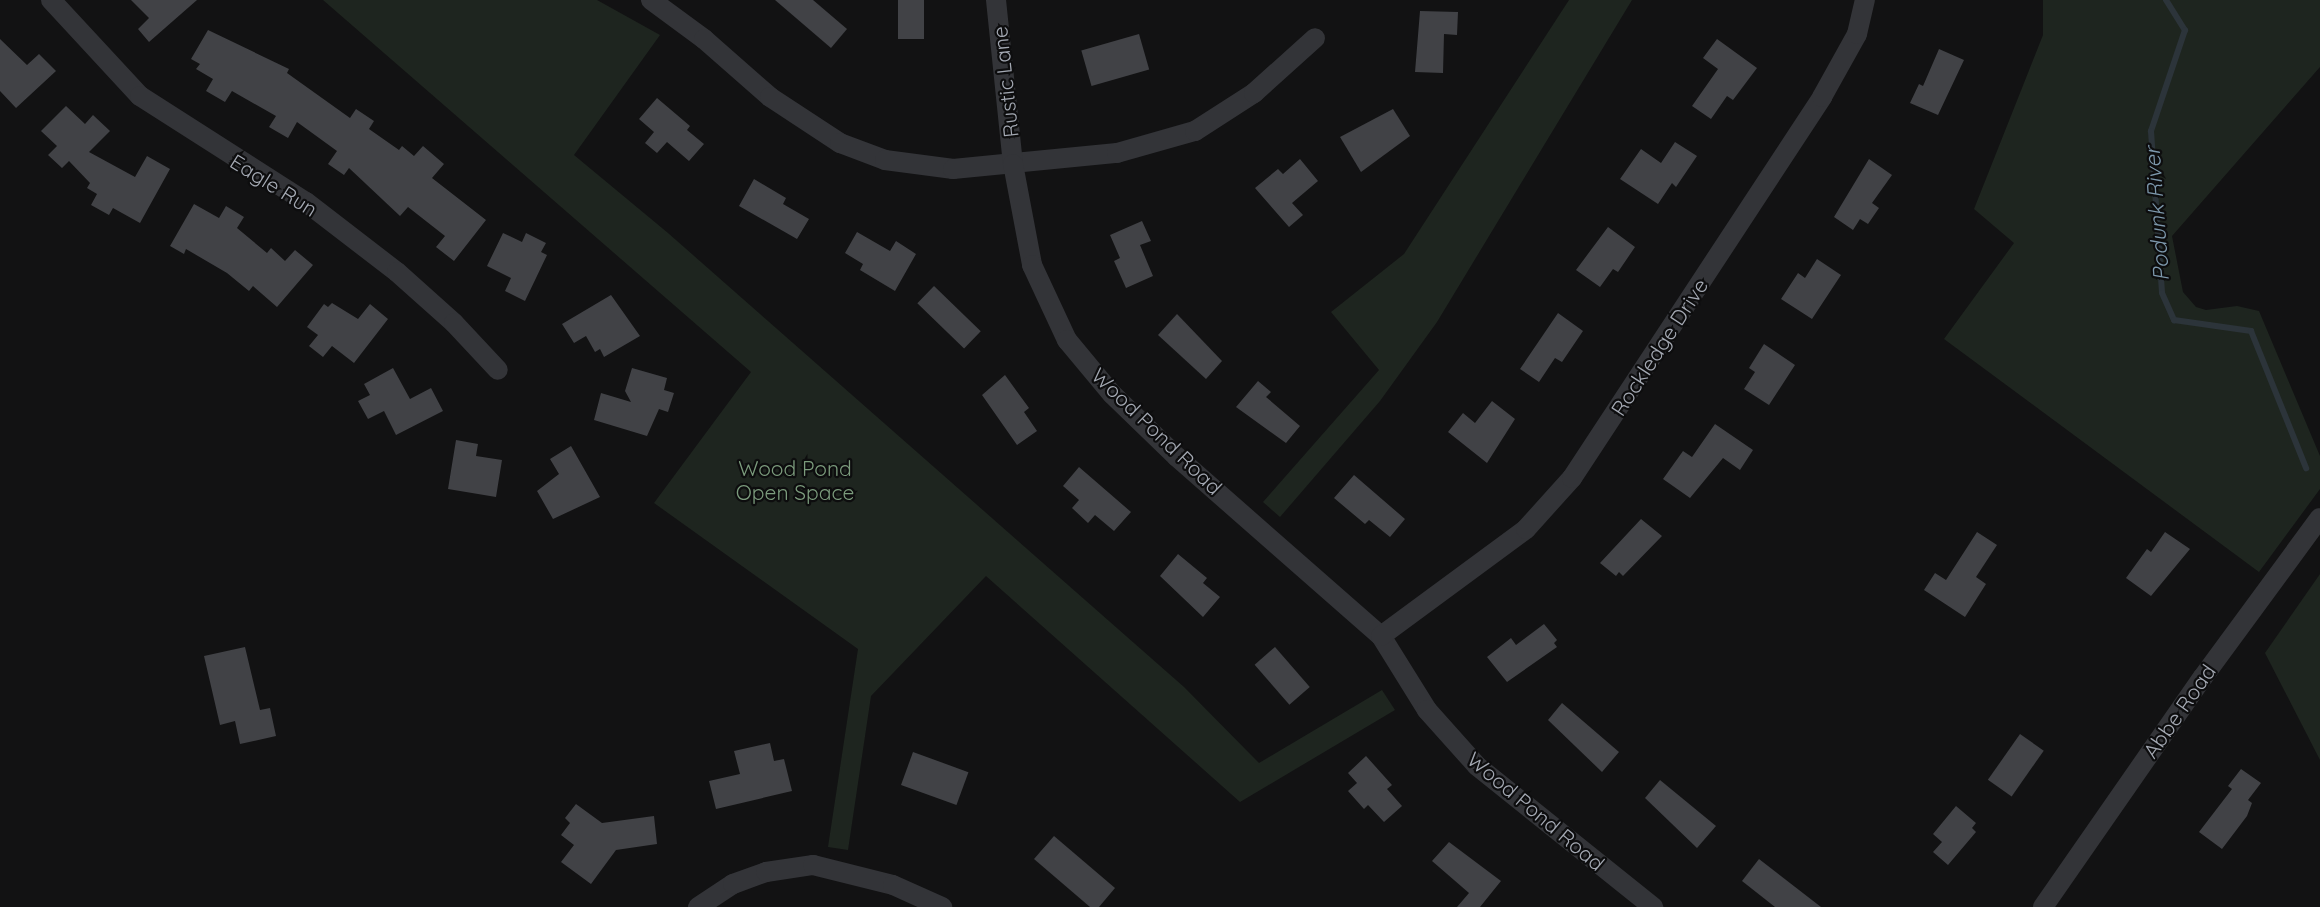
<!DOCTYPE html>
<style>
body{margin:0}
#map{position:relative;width:2320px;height:907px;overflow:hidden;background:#121213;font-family:Quicksand,sans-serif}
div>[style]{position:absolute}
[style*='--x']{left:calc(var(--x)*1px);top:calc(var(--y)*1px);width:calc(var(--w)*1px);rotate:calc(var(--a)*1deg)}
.green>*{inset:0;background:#1e251f}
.stream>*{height:6px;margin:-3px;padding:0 3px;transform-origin:3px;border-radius:3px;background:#2c343a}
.building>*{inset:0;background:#414246;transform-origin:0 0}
.minor>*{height:20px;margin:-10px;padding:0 10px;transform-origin:10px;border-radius:10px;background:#333438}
span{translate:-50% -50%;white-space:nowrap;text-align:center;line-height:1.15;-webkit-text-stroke:4.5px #0d0d0e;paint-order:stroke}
.street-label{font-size:21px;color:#a4a9b3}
.park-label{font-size:21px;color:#7c9c7d}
.water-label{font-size:22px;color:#7d98ac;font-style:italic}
</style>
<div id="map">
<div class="green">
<i style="clip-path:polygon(323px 0,597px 0,660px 35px,574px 155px,668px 233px,1184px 687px,1259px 763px,1382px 690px,1395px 710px,1240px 802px,986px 576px,871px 696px,848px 850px,828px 847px,858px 649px,654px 503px,751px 372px)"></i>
<i style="clip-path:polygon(1569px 0,1632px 0,1437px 322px,1380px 401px,1280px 517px,1263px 502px,1379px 370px,1331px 312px,1404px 254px)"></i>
<i style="clip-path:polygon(2043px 0,2320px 0,2320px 67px,2172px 236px,2183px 292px,2196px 307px,2206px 310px,2237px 306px,2259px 311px,2320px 456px,2320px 489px,2259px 572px,1944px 339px,2014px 243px,1974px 209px,2043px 35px)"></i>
<i style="clip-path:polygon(2320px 574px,2320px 760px,2265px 653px)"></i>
</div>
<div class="stream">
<i style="--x:2166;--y:0;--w:36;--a:58"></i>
<i style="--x:2185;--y:30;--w:107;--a:108.6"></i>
<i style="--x:2151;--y:131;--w:162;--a:86.1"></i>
<i style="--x:2162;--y:293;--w:30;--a:66"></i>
<i style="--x:2174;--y:320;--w:78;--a:8.1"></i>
<i style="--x:2251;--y:331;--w:148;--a:68.1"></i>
</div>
<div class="building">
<i style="clip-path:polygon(131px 0,197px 0,149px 42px,138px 29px,149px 18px)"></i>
<i style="clip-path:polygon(775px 0,813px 0,847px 29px,831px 48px)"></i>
<i style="left:898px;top:0;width:26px;height:39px"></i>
<i style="clip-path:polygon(1420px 11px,1458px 12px,1457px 35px,1444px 34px,1443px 73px,1415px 72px)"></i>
<i style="clip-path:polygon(208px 30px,289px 69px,287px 73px,350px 118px,356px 109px,374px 121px,369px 129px,399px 150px,402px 146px,414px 156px,423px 146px,444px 164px,432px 178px,486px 220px,454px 261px,436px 247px,445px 236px,408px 207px,400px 216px,349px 168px,344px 175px,328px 164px,337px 151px,297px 122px,288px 138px,269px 127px,276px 116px,232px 91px,225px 102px,206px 91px,213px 79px,196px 69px,200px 64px,191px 59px)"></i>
<i style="left:1139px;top:34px;width:37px;height:60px;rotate:74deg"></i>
<i style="clip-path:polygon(0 39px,27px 65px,39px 54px,56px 71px,16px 108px,0 91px)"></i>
<i style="clip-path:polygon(1717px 39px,1757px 68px,1733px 100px,1727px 96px,1711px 119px,1692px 106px,1718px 69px,1703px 58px)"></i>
<i style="clip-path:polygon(1939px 49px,1964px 60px,1938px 115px,1910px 103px,1919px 84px,1923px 86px)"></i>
<i style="clip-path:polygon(657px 98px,690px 126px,687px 130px,704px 144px,689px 161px,667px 142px,657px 153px,645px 143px,654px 132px,639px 119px)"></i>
<i style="clip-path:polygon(66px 106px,85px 124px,93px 115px,110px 131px,89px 152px,135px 177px,147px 156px,170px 169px,140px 223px,113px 208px,109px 215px,91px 205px,97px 194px,87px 188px,90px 183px,69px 161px,62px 168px,48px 155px,57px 146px,41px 131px)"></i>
<i style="clip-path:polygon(1393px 109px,1410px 136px,1361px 172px,1340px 137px)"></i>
<i style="clip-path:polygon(1675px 142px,1697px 156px,1676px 187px,1672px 183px,1658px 204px,1620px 179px,1641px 149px,1661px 163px)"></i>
<i style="clip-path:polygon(1300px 159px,1318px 181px,1292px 203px,1303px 215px,1289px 227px,1255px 188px,1278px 169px,1283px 174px)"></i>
<i style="clip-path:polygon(1869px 159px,1892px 175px,1872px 203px,1879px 208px,1868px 224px,1860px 219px,1853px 230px,1834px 217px)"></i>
<i style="clip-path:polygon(754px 179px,786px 198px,783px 204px,809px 219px,797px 239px,739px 206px)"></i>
<i style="clip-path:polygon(194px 204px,219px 218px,226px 206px,244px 217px,237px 228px,267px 253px,271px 248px,285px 261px,295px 250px,313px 265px,277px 307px,253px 286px,249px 291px,227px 273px,186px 249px,184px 254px,170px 246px)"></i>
<i style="clip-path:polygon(1142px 221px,1151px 241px,1140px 245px,1153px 276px,1126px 288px,1114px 261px,1120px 258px,1110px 235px)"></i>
<i style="clip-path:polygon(1608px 227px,1635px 247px,1618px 272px,1613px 269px,1600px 287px,1576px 270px)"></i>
<i style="clip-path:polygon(857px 232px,890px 251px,896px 241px,916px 254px,895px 291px,860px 270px,863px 264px,845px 253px)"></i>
<i style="clip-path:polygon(503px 233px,522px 242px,526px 233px,546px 243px,541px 252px,547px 255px,525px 301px,505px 291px,511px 278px,487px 266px)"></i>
<i style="clip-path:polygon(1817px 259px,1841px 275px,1812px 319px,1781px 299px,1798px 273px,1805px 278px)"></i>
<i style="left:934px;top:286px;width:65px;height:24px;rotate:44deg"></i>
<i style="clip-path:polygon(611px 295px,640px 336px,604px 357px,600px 349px,595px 352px,586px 336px,574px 343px,562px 324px)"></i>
<i style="clip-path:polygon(332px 303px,358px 319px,370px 304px,388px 319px,354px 363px,332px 346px,323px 357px,309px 346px,318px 335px,307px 327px,324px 304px,328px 307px)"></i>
<i style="clip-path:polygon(1558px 313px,1583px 331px,1562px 362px,1555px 358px,1539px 382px,1520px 369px)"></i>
<i style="clip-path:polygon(1177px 314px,1222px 361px,1206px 379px,1158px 335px)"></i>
<i style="clip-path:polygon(1764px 344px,1795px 365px,1769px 405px,1744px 389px,1755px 372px,1749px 368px)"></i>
<i style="clip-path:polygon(393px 368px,410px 399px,431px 388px,443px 411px,396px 435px,384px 411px,368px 419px,358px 401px,370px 395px,364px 384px)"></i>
<i style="clip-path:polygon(632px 368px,667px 378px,664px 390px,674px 393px,668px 412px,659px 409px,647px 436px,594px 420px,601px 393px,631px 402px,625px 391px)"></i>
<i style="clip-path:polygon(1005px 375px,1029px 408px,1024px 412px,1037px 431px,1017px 445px,982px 395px)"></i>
<i style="clip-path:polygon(1258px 381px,1271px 392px,1266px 397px,1300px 426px,1286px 443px,1236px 407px)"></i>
<i style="clip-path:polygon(1492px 401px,1515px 419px,1487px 463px,1448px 432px,1463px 413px,1475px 423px)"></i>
<i style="clip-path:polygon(1715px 424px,1753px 450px,1740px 470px,1723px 458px,1690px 498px,1663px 479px,1683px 451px,1692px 457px)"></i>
<i style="clip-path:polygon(456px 440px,478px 444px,476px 456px,502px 460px,496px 497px,448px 489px)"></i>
<i style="clip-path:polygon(571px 446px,600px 497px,553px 519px,537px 491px,559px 474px,550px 459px)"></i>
<i style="clip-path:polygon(1079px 467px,1131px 512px,1114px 531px,1095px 515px,1088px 523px,1072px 508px,1079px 500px,1063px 486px)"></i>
<i style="clip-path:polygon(1354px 475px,1405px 519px,1390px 537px,1369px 520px,1365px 524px,1334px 498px)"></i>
<i style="clip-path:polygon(1641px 519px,1662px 536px,1623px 576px,1619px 572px,1616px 576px,1600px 563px)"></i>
<i style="clip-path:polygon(1977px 532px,1997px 545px,1976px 577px,1986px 584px,1965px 617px,1924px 590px,1935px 573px,1946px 580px)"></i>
<i style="clip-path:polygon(2165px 532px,2190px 549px,2151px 596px,2126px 578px,2147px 549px,2151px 552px)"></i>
<i style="clip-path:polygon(1178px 554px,1207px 578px,1203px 583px,1220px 597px,1203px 617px,1160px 576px)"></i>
<i style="clip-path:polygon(1544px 624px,1557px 640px,1554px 643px,1557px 647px,1507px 682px,1487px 657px,1511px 638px,1516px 645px)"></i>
<i style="clip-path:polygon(245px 647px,260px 710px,270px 708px,276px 736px,240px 744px,235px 721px,220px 725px,204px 656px)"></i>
<i style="left:1275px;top:647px;width:53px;height:27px;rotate:49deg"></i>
<i style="clip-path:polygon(1562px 703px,1619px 752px,1602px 772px,1548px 720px)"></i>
<i style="left:2020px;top:734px;width:29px;height:56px;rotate:35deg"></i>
<i style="clip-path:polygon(770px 743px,774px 761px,784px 759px,792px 791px,716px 809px,709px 781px,740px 774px,734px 751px)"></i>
<i style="left:913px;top:752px;width:59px;height:35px;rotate:20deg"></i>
<i style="clip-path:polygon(1366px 756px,1392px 785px,1387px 789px,1402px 806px,1384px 822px,1368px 805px,1364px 809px,1348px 791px,1357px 783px,1348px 773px)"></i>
<i style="clip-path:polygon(2241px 769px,2261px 783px,2248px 800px,2252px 803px,2247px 816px,2222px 849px,2199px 832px,2232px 789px,2228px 786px)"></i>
<i style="clip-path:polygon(1660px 780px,1716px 826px,1697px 848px,1645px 798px)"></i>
<i style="clip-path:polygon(576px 804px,602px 823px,654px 816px,657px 844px,616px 850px,591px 884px,561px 862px,574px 845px,561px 835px,570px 823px,565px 818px)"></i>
<i style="clip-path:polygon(1956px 806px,1976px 823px,1972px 828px,1976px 832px,1948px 865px,1933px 852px,1942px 842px,1933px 834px)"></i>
<i style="clip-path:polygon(1054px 836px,1115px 888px,1099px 907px,1090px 907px,1034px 859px)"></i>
<i style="clip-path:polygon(1449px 842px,1501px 881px,1480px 907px,1457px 907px,1469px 893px,1432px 861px)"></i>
<i style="clip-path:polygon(1759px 859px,1821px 907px,1775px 907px,1742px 881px)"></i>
</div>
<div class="minor">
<i style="--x:51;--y:0;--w:131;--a:47.2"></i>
<i style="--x:140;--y:96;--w:197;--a:32.6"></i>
<i style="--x:306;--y:202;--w:115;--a:37.6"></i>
<i style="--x:397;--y:272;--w:76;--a:41.8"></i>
<i style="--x:454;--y:323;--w:64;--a:46.9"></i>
<i style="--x:651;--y:0;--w:66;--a:36.3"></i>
<i style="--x:704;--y:39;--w:88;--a:41.3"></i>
<i style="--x:770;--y:97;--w:84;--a:33.3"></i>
<i style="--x:840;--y:143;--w:48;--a:20.7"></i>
<i style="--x:885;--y:160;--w:69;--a:7.5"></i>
<i style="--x:953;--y:169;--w:165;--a:-5.6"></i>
<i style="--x:1117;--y:153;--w:81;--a:-15.8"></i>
<i style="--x:1195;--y:131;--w:70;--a:-32.8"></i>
<i style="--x:1254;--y:93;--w:82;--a:-42"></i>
<i style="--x:996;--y:0;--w:165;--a:84.1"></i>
<i style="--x:1013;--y:164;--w:103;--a:79.3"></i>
<i style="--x:1032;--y:265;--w:83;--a:65"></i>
<i style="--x:1067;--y:340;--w:70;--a:50.2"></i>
<i style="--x:1112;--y:394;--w:91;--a:44.1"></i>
<i style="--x:1177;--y:457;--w:271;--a:41.3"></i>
<i style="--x:1381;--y:636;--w:87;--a:58.1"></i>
<i style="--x:1427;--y:710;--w:75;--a:48.2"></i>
<i style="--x:1477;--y:766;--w:226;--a:38.7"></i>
<i style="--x:1381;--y:636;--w:180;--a:-36.4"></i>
<i style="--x:1526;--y:529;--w:69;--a:-48"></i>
<i style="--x:1572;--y:478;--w:456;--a:-56.7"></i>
<i style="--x:1822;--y:97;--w:72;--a:-60.9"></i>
<i style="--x:1857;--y:34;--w:35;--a:-77"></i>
<i style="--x:698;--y:907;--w:42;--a:-33.3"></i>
<i style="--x:733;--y:884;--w:35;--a:-20"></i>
<i style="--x:766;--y:872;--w:48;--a:-8.5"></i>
<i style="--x:813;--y:865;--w:82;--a:14"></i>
<i style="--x:893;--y:885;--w:54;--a:24.2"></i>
<i style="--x:2043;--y:907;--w:280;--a:-55.2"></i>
<i style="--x:2203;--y:677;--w:197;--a:-53.7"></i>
</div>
<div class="street-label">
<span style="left:1005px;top:82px;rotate:-96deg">Rustic Lane</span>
<span style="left:274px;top:185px;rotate:32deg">Eagle Run</span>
<span style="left:1659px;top:347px;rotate:-57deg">Rockledge Drive</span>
<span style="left:1157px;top:431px;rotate:44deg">Wood Pond Road</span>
<span style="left:2179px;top:711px;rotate:-55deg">Abbe Road</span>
<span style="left:1536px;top:811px;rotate:40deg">Wood Pond Road</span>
</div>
<div class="park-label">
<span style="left:795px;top:480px">Wood Pond<br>Open Space</span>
</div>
<div class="water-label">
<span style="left:2157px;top:214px;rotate:-94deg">Podunk River</span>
</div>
</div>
